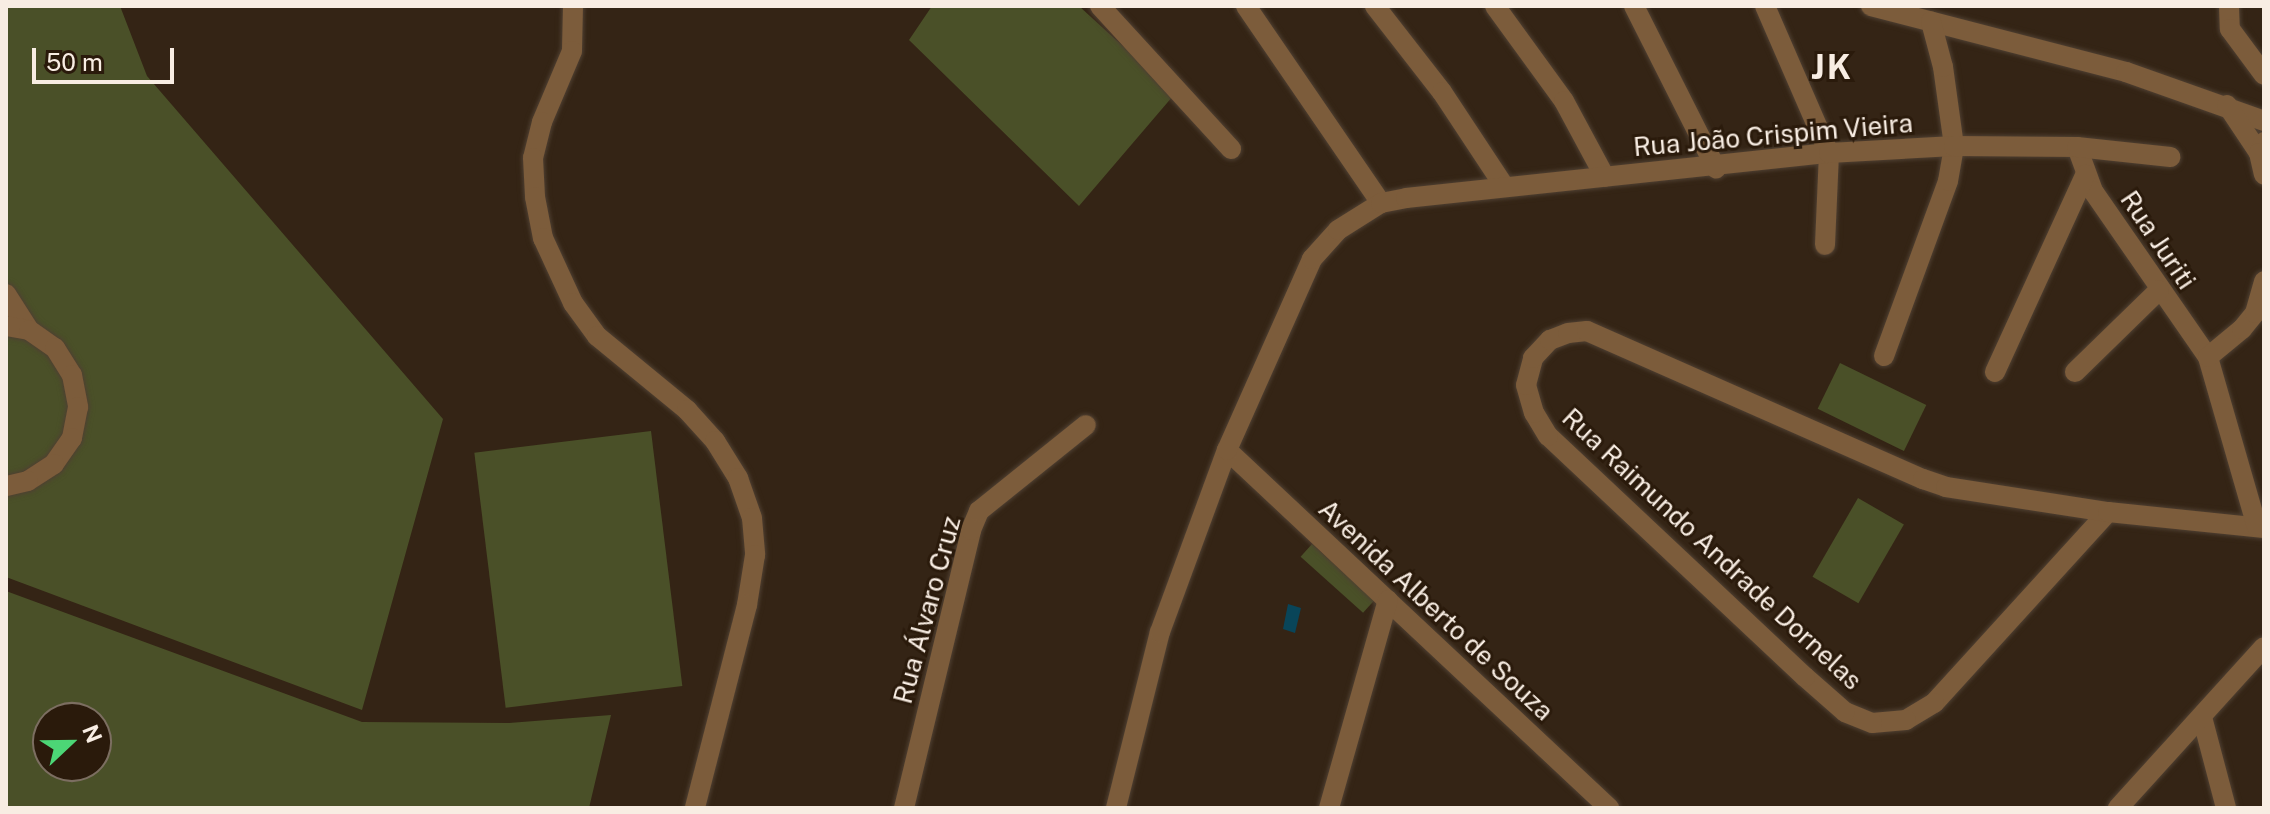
<!DOCTYPE html>
<meta charset="utf-8">
<style>
body{margin:0}
#map{position:relative;width:2270px;height:814px;overflow:hidden;background:#342415;font-family:"Public Sans",sans-serif}
div>[style]{position:absolute}
[style*='--x']{left:calc(var(--x)*1px);top:calc(var(--y)*1px);width:calc(var(--w)*1px);rotate:calc(var(--a)*1deg)}
.green>*{inset:0;background:#4a5028;transform-origin:0 0}
.water>*{inset:0;background:#094559}
.roads{filter:drop-shadow(0 0 2px #4f4032) drop-shadow(0 0 2px #4f4032)}
.street>*{height:20px;margin:-10px;padding:0 10px;transform-origin:10px;border-radius:10px;background:#7c5c3b}
span{translate:-50% -50%;white-space:nowrap;text-align:center;line-height:1.15;-webkit-text-stroke:6px #2a1a0b;paint-order:stroke}
.street-label{font-size:26px;color:#f8ede3}
.district-label{font-size:34px;color:#f8ede3;font-weight:700;letter-spacing:2px}
.frame{position:absolute;inset:0;border:8px solid #f8ede3;pointer-events:none}
.north{position:absolute;left:32px;top:702px;width:80px;height:80px;box-sizing:border-box;background:#2a1a0b;border:2px solid #7c6e61;border-radius:50%;rotate:68deg;font-size:22px;font-weight:700;line-height:32px;text-align:center;color:#f8ede3}
.north::after{content:'';display:block;margin:auto;width:28px;height:36px;background:#4cd676;clip-path:polygon(50% 0,100% 100%,50% 72%,0 100%)}
.scale{position:absolute;left:32px;top:48px;width:142px;height:36px;box-sizing:border-box;border:4px solid #f8ede3;border-top:0;padding-left:10px;font-size:24px;line-height:28px;white-space:nowrap;color:#f8ede3;-webkit-text-stroke:6px #2a1a0b;paint-order:stroke}
</style>
<div id="map">
<div class="green">
<i style="clip-path:polygon(6px 6px,120px 6px,147px 76px,443px 419px,362px 710px,6px 577px)"></i>
<i style="clip-path:polygon(932px 6px,1079px 6px,1149px 70px,1179px 89px,1079px 206px,909px 40px)"></i>
<i style="left:1840px;top:363px;width:96px;height:51px;rotate:26deg"></i>
<i style="left:651px;top:431px;width:257px;height:178px;rotate:83deg"></i>
<i style="left:1858px;top:498px;width:53px;height:91px;rotate:30deg"></i>
<i style="left:1312px;top:544px;width:84px;height:17px;rotate:42deg"></i>
<i style="clip-path:polygon(evenodd,6px 591px,362px 722px,509px 723px,611px 715px,589px 808px,6px 808px,6px 591px,96px 718px,96px 766px,48px 766px,48px 718px,96px 718px)"></i>
</div>
<div class="water">
<i style="clip-path:polygon(1288px 604px,1301px 608px,1295px 633px,1283px 629px)"></i>
</div>
<div class="roads">
<div class="street">
<i style="--x:573;--y:6;--w:45;--a:91.3"></i>
<i style="--x:572;--y:51;--w:77;--a:112.9"></i>
<i style="--x:542;--y:122;--w:37;--a:104"></i>
<i style="--x:533;--y:158;--w:39;--a:87"></i>
<i style="--x:535;--y:197;--w:42;--a:79"></i>
<i style="--x:543;--y:238;--w:72;--a:65.2"></i>
<i style="--x:573;--y:303;--w:41;--a:54"></i>
<i style="--x:597;--y:336;--w:117;--a:39.4"></i>
<i style="--x:687;--y:410;--w:42;--a:47.9"></i>
<i style="--x:715;--y:441;--w:44;--a:58.1"></i>
<i style="--x:738;--y:478;--w:42;--a:70.7"></i>
<i style="--x:752;--y:518;--w:37;--a:85"></i>
<i style="--x:755;--y:555;--w:51;--a:99.1"></i>
<i style="--x:747;--y:605;--w:210;--a:104.4"></i>
<i style="--x:1100;--y:6;--w:194;--a:47.5"></i>
<i style="--x:1246;--y:6;--w:239;--a:55.6"></i>
<i style="--x:1375;--y:6;--w:109;--a:52.1"></i>
<i style="--x:1442;--y:92;--w:113;--a:56.6"></i>
<i style="--x:1495;--y:6;--w:117;--a:54"></i>
<i style="--x:1564;--y:101;--w:86;--a:61.7"></i>
<i style="--x:1634;--y:6;--w:182;--a:63.2"></i>
<i style="--x:1765;--y:6;--w:160;--a:66.5"></i>
<i style="--x:1829;--y:153;--w:92;--a:92.5"></i>
<i style="--x:1871;--y:6;--w:263;--a:14.5"></i>
<i style="--x:2126;--y:72;--w:146;--a:19.5"></i>
<i style="--x:2229;--y:6;--w:23;--a:88"></i>
<i style="--x:2230;--y:29;--w:57;--a:53.5"></i>
<i style="--x:2227;--y:105;--w:58;--a:56.3"></i>
<i style="--x:2264;--y:142;--w:12;--a:114"></i>
<i style="--x:2259;--y:153;--w:22;--a:77"></i>
<i style="--x:2077;--y:147;--w:47;--a:70"></i>
<i style="--x:2093;--y:191;--w:202;--a:55.3"></i>
<i style="--x:6;--y:294;--w:43;--a:57.4"></i>
<i style="--x:6;--y:326;--w:23;--a:10"></i>
<i style="--x:29;--y:330;--w:32;--a:35"></i>
<i style="--x:55;--y:348;--w:32;--a:58"></i>
<i style="--x:72;--y:375;--w:33;--a:79"></i>
<i style="--x:78;--y:407;--w:32;--a:101"></i>
<i style="--x:72;--y:438;--w:32;--a:125"></i>
<i style="--x:54;--y:464;--w:31;--a:147"></i>
<i style="--x:28;--y:481;--w:23;--a:167"></i>
<i style="--x:1884;--y:356;--w:186;--a:-69.9"></i>
<i style="--x:1948;--y:181;--w:36;--a:-80"></i>
<i style="--x:1954;--y:146;--w:80;--a:-97.9"></i>
<i style="--x:1943;--y:67;--w:47;--a:-104.9"></i>
<i style="--x:1995;--y:372;--w:217;--a:-65.4"></i>
<i style="--x:2075;--y:372;--w:117;--a:-44.3"></i>
<i style="--x:1227;--y:450;--w:524;--a:43.14"></i>
<i style="--x:2108;--y:512;--w:258;--a:132.3"></i>
<i style="--x:1934;--y:703;--w:33;--a:149"></i>
<i style="--x:1906;--y:720;--w:34;--a:175"></i>
<i style="--x:1872;--y:723;--w:29;--a:-158"></i>
<i style="--x:1845;--y:712;--w:53;--a:-138.8"></i>
<i style="--x:1805;--y:677;--w:352;--a:-136.8"></i>
<i style="--x:1548;--y:436;--w:27;--a:-121"></i>
<i style="--x:1534;--y:413;--w:29;--a:-106"></i>
<i style="--x:1526;--y:385;--w:28;--a:-75"></i>
<i style="--x:1533;--y:358;--w:25;--a:-47"></i>
<i style="--x:1550;--y:340;--w:19;--a:-21"></i>
<i style="--x:1568;--y:333;--w:19;--a:-6"></i>
<i style="--x:1587;--y:331;--w:367;--a:23.8"></i>
<i style="--x:1923;--y:479;--w:24;--a:19"></i>
<i style="--x:1946;--y:487;--w:164;--a:8.8"></i>
<i style="--x:2108;--y:512;--w:157;--a:5.9"></i>
<i style="--x:2257;--y:527;--w:177;--a:-106.1"></i>
<i style="--x:2208;--y:357;--w:44;--a:-39.5"></i>
<i style="--x:2242;--y:329;--w:21;--a:-51"></i>
<i style="--x:2255;--y:313;--w:33;--a:-74"></i>
<i style="--x:2202;--y:717;--w:94;--a:75.2"></i>
<i style="--x:904;--y:808;--w:286;--a:-76.4"></i>
<i style="--x:971;--y:530;--w:21;--a:-67"></i>
<i style="--x:979;--y:511;--w:137;--a:-38.8"></i>
<i style="--x:1116;--y:808;--w:181;--a:-76"></i>
<i style="--x:1160;--y:632;--w:194;--a:-69.8"></i>
<i style="--x:1227;--y:450;--w:209;--a:-66"></i>
<i style="--x:1312;--y:259;--w:39;--a:-48"></i>
<i style="--x:1338;--y:230;--w:51;--a:-32.1"></i>
<i style="--x:1381;--y:203;--w:25;--a:-11"></i>
<i style="--x:1406;--y:198;--w:425;--a:-6.1"></i>
<i style="--x:1829;--y:153;--w:125;--a:-3.2"></i>
<i style="--x:1954;--y:146;--w:123;--a:0.5"></i>
<i style="--x:2077;--y:147;--w:94;--a:6.1"></i>
<i style="--x:1329;--y:808;--w:216;--a:-74.2"></i>
<i style="--x:2118;--y:808;--w:217;--a:-47.8"></i>
</div>
</div>
<div class="street-label">
<span style="left:1773px;top:135px;rotate:-5deg">Rua João Crispim Vieira</span>
<span style="left:2158px;top:240px;rotate:56deg">Rua Juriti</span>
<span style="left:1712px;top:549px;rotate:43deg">Rua Raimundo Andrade Dornelas</span>
<span style="left:927px;top:610px;rotate:-75deg">Rua Álvaro Cruz</span>
<span style="left:1436px;top:610px;rotate:43deg">Avenida Alberto de Souza</span>
</div>
<div class="district-label">
<span style="left:1832px;top:68px">JK</span>
</div>
<div class="frame"></div>
<div class="north">N</div>
<div class="scale">50 m</div>
</div>
